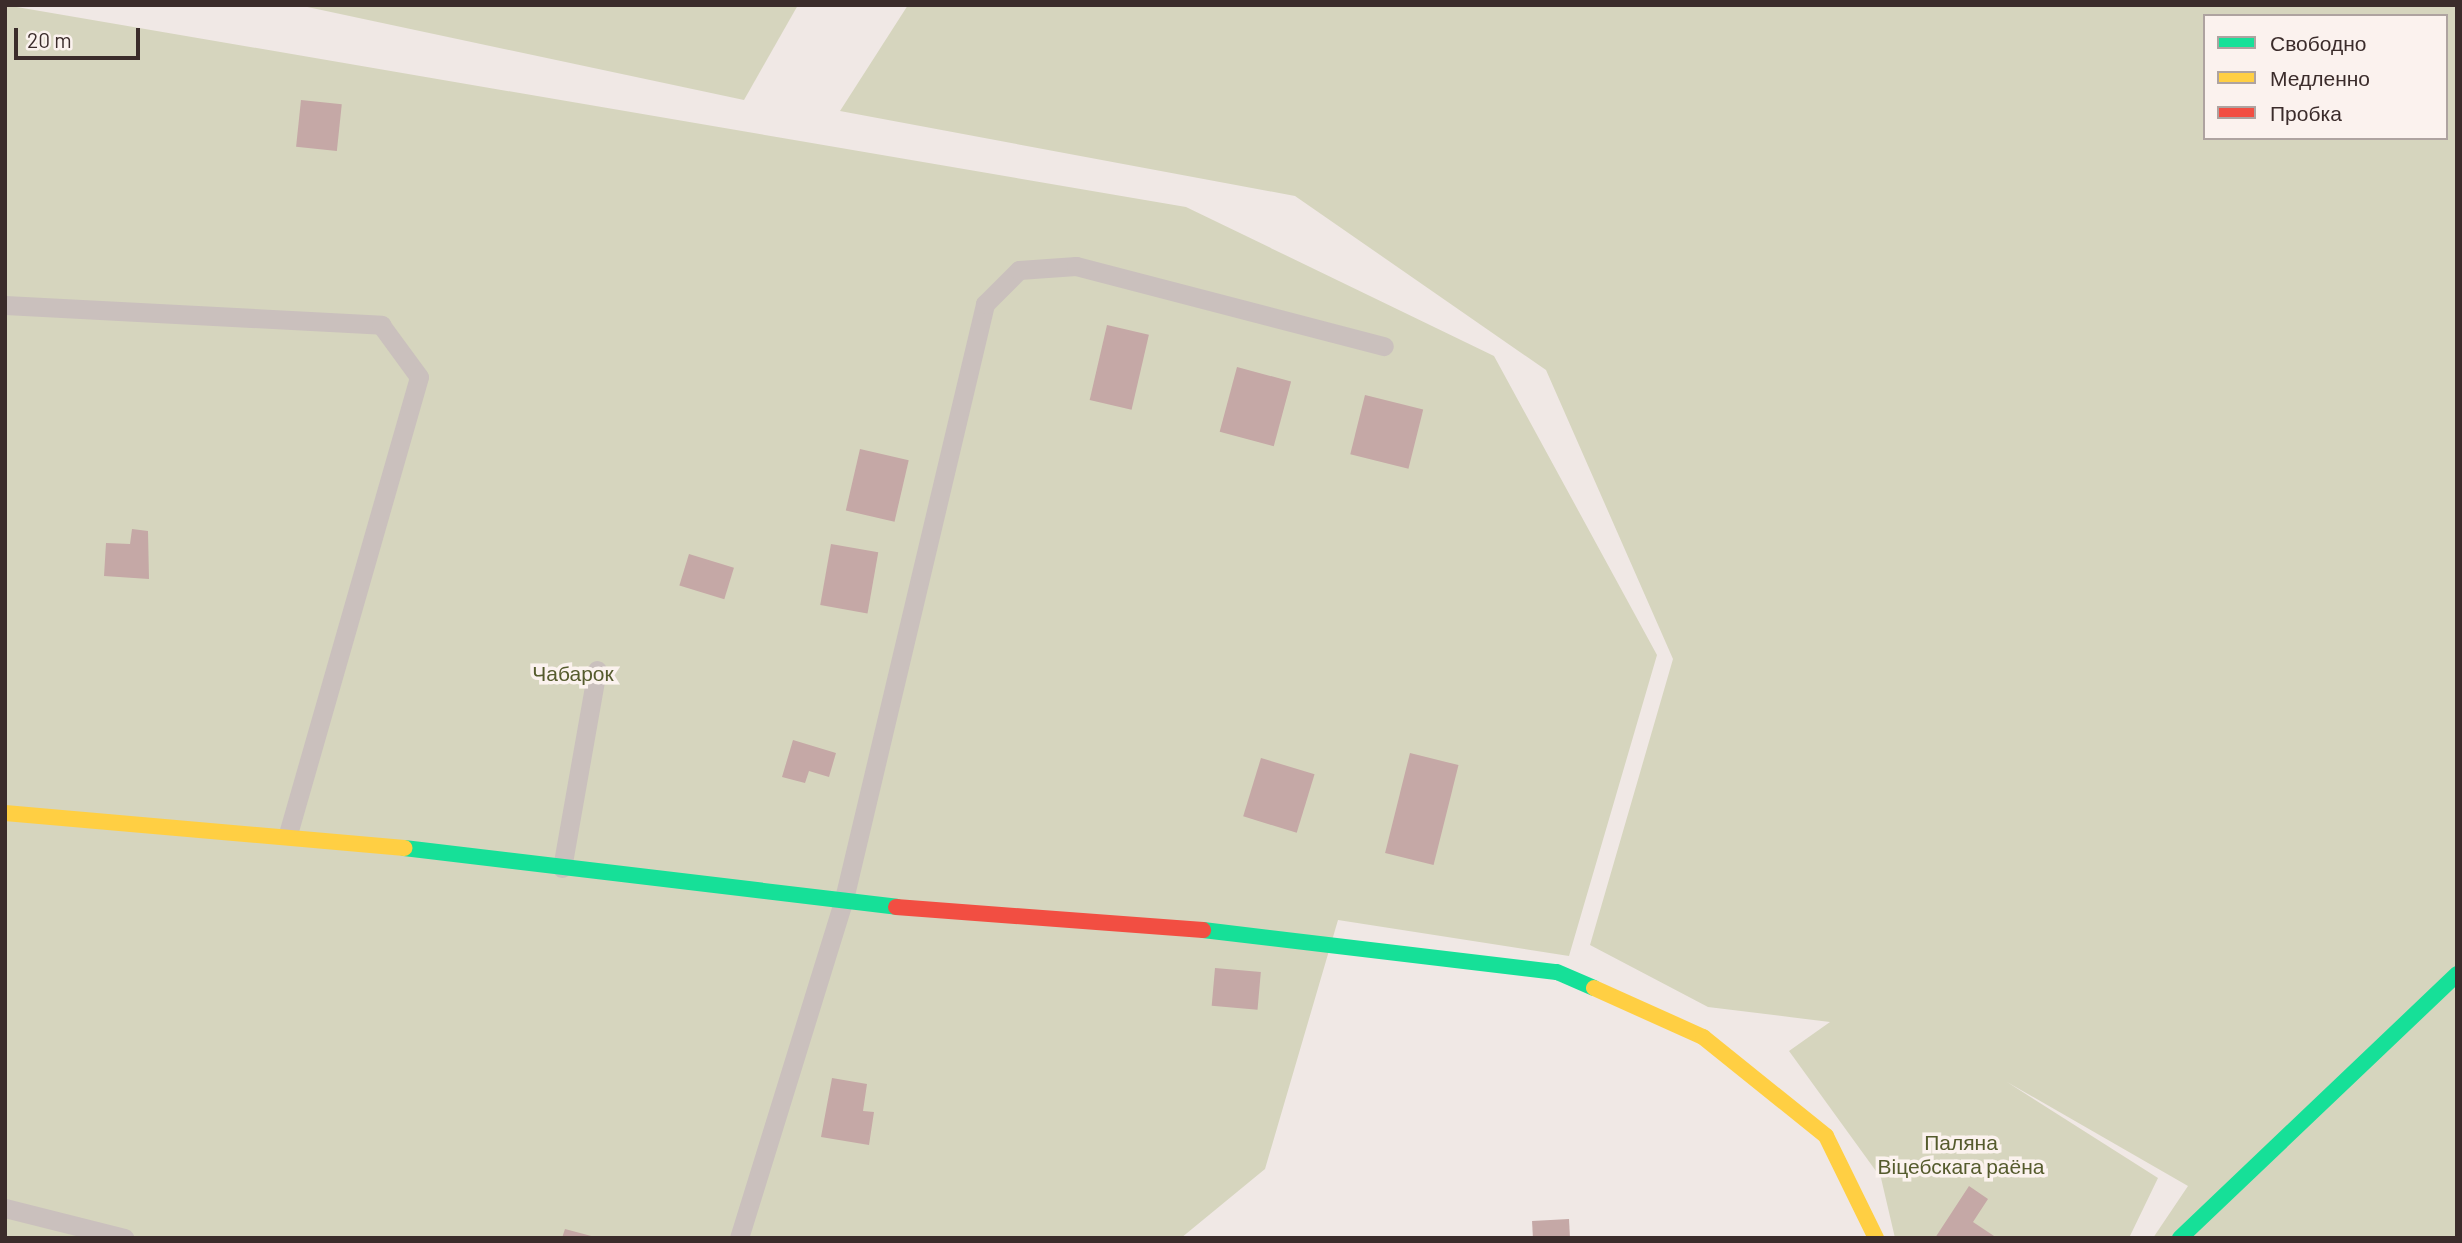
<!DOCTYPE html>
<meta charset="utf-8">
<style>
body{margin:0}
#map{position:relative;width:2462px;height:1243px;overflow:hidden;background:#f0e8e5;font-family:Barlow,sans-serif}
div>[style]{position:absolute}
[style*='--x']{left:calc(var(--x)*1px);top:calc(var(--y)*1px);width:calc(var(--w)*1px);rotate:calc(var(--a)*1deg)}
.green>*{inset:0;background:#d6d5be}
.building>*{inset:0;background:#c5a8a6;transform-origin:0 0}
.lane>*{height:19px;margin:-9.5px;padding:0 9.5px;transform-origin:9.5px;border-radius:9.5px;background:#cac0bd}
.fast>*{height:16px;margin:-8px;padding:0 8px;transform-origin:8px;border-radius:8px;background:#16e098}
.slow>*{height:16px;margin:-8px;padding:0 8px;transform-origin:8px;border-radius:8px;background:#ffcf43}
.jam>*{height:16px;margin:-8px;padding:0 8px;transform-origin:8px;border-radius:8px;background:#f24e42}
span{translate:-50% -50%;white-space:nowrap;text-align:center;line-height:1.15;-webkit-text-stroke:7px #fbf2ee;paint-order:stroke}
.park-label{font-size:21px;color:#555b2d}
.frame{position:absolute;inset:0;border:7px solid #3b2c2b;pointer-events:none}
.legend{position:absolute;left:2203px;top:14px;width:245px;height:126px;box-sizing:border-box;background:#fbf2ee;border:2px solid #aea3a0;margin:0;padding:9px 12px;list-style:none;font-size:21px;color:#3b2c2b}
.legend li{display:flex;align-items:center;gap:14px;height:35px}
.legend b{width:35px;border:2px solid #aea3a0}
.scale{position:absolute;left:14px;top:28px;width:126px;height:32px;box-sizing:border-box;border:4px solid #3b2c2b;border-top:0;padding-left:9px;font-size:21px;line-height:24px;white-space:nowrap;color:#3b2c2b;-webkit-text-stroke:5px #fbf2ee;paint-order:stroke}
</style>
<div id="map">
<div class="green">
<i style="clip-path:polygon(5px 5px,1186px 207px,1494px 356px,1657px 655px,1569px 956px,1338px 920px,1265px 1169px,1181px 1238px,5px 1238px)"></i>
<i style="clip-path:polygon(298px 5px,798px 5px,744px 100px)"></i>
<i style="clip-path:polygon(evenodd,908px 5px,2457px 5px,2457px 1238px,2153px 1238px,2188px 1186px,2007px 1082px,2158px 1178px,2129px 1238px,1895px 1238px,1881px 1178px,1789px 1051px,1830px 1022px,1708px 1007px,1590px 945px,1673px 659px,1546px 370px,1295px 196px,840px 111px,908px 5px,2205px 16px,2446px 16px,2446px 138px,2205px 138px,2205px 16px)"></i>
</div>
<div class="building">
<i style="left:301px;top:100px;width:41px;height:47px;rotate:6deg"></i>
<i style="left:1107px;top:325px;width:43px;height:77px;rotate:13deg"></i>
<i style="left:1237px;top:367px;width:56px;height:67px;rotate:15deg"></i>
<i style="left:1365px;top:395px;width:60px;height:61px;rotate:14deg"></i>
<i style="left:860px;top:449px;width:50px;height:63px;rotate:13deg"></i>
<i style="clip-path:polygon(132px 529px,148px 531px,149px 579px,104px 576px,106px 543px,130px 544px)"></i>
<i style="left:831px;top:544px;width:48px;height:62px;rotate:10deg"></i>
<i style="left:689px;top:554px;width:47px;height:33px;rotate:17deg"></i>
<i style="clip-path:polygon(793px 740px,836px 753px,829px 777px,809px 771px,805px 783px,782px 777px)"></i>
<i style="left:1410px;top:753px;width:50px;height:103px;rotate:14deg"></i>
<i style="left:1261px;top:758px;width:56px;height:61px;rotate:17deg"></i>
<i style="left:1215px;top:968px;width:46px;height:38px;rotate:5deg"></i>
<i style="clip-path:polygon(832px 1078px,867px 1084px,863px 1111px,874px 1112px,869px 1145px,821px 1137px)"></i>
<i style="clip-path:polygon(1969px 1186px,1988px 1199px,1973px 1222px,1997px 1238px,1935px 1238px)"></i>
<i style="left:1569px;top:1219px;width:19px;height:37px;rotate:87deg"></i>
<i style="clip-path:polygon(565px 1229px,595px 1237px,595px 1238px,562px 1238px)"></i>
</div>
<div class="lane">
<i style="--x:5;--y:305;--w:377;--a:3"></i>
<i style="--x:381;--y:325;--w:64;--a:53.8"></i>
<i style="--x:419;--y:377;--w:475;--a:106"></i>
<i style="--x:562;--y:868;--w:201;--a:-80"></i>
<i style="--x:5;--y:1208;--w:123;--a:14.1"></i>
<i style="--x:739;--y:1238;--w:351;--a:-72.8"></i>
<i style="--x:843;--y:903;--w:616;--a:-76.66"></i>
<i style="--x:985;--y:304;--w:48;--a:-45"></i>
<i style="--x:1019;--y:270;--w:57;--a:-4"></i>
<i style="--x:1076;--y:266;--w:318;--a:14.6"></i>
</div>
<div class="fast">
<i style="--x:404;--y:848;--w:496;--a:6.8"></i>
<i style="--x:1203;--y:930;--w:356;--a:6.8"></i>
<i style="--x:1557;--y:972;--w:40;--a:23.4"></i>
<i style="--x:2180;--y:1238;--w:383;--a:-43.6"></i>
</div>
<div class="slow">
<i style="--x:5;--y:813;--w:401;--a:5"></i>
<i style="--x:1594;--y:988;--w:120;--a:24.2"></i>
<i style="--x:1703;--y:1037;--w:158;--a:38.8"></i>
<i style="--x:1826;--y:1136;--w:114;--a:63.9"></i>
</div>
<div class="jam">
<i style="--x:896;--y:907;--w:308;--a:4.3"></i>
</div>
<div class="park-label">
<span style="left:573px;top:673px">Чабарок</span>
<span style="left:1961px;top:1154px">Паляна<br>Віцебскага раёна</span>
</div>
<div class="frame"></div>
<ul class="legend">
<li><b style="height:9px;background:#16e098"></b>Свободно</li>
<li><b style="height:9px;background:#ffcf43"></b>Медленно</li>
<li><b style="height:9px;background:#f24e42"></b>Пробка</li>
</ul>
<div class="scale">20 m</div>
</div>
